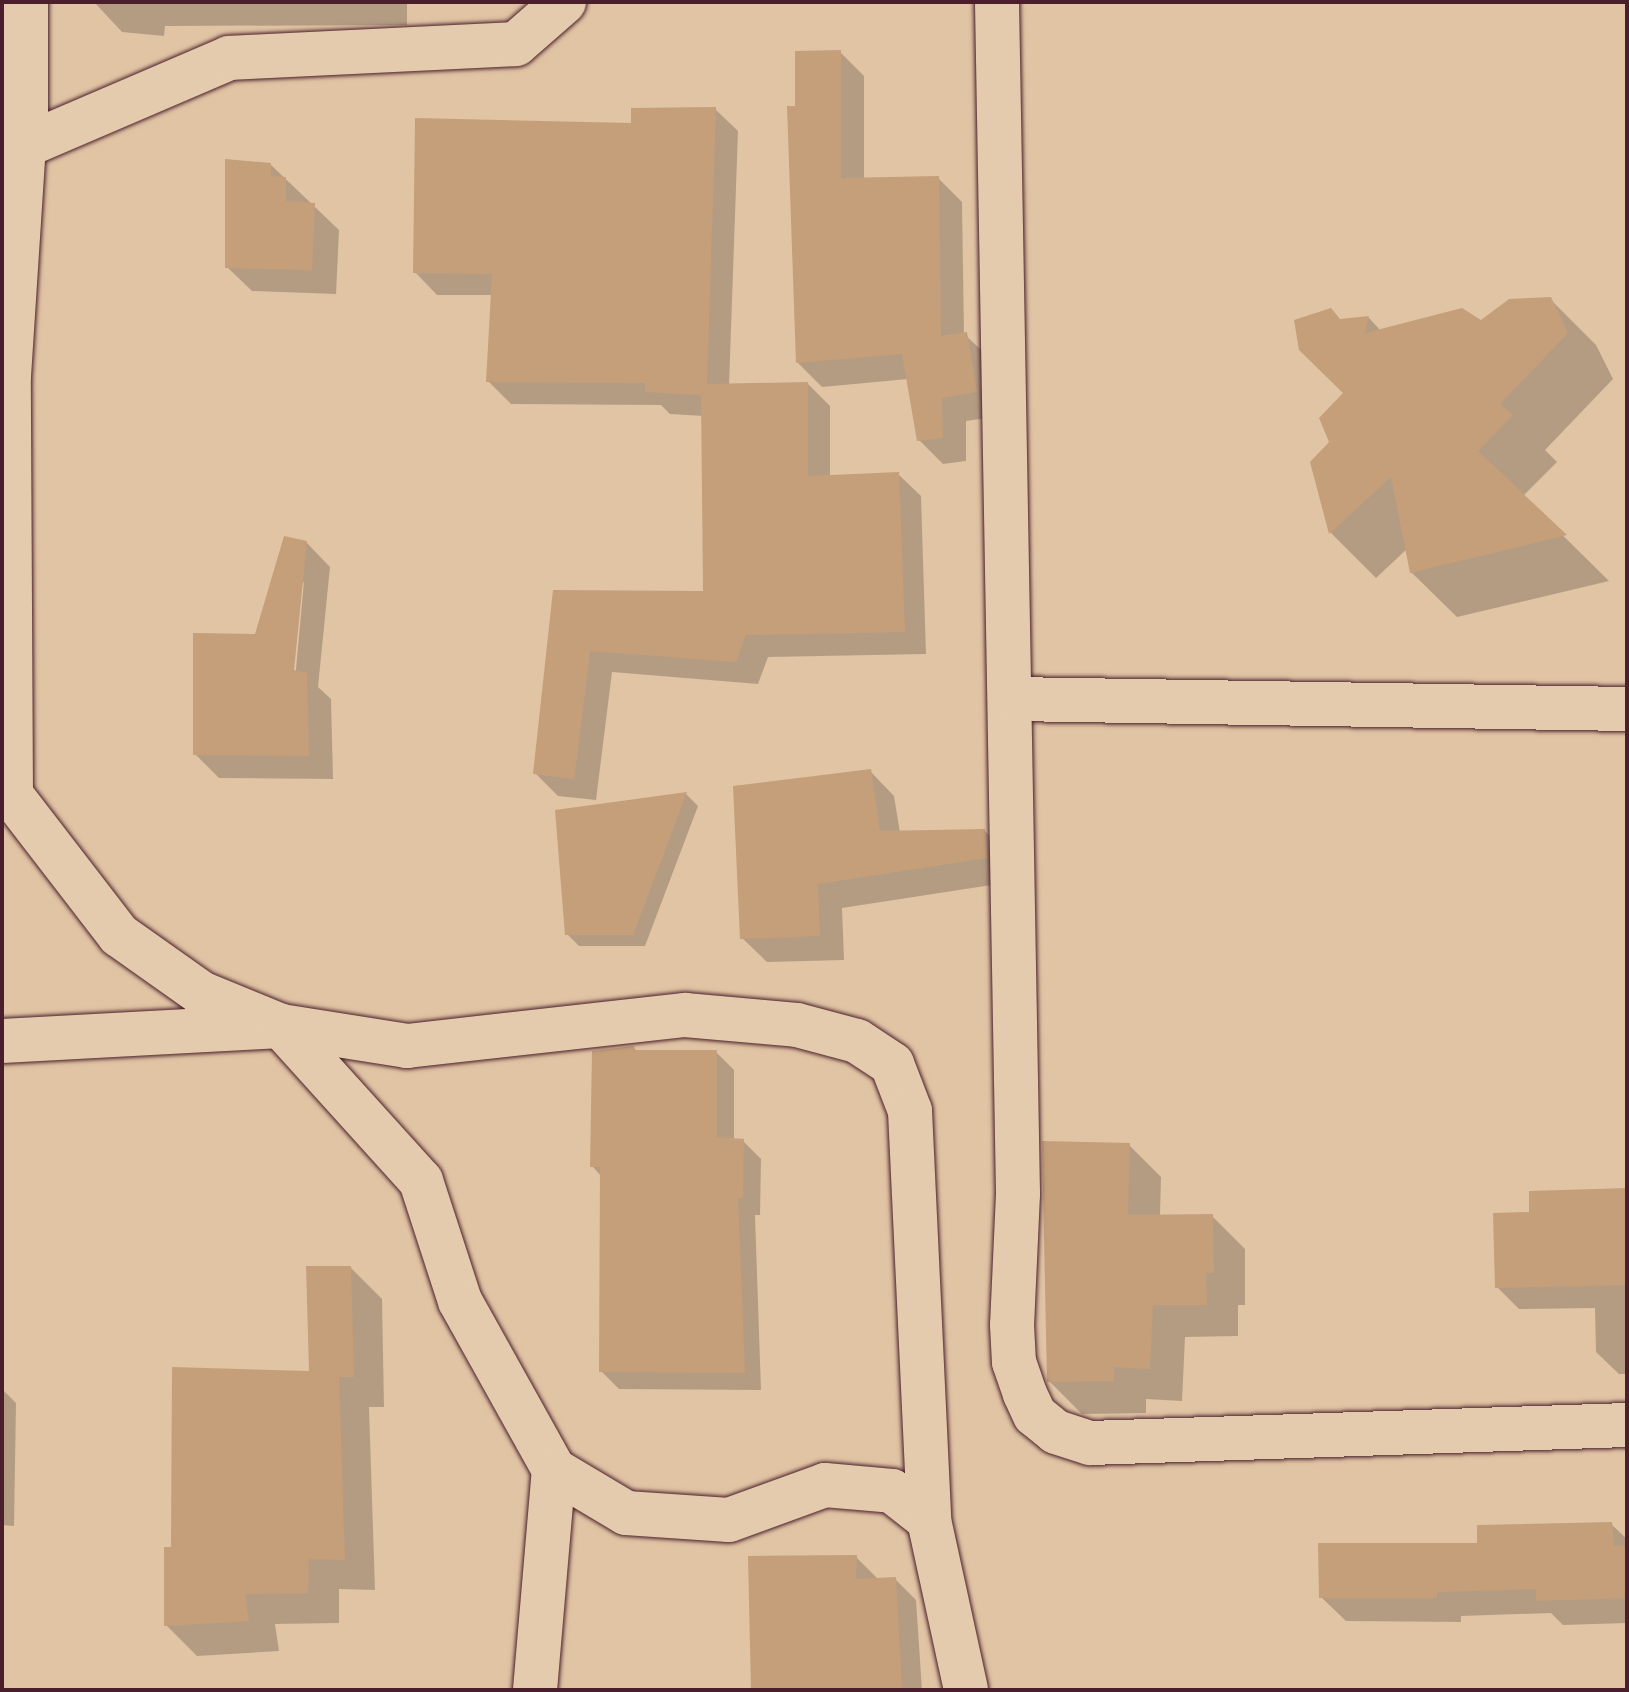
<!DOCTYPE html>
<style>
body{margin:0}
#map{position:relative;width:1629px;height:1692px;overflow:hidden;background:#e1c4a4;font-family:Mynerve,sans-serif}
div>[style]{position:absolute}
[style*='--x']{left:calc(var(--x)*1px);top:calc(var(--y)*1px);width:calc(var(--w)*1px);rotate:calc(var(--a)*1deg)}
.shadow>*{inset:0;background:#0003}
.building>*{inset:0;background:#c49f7a}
.roads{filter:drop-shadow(0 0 2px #4a1f2b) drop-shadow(0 0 2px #4a1f2b)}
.minor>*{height:44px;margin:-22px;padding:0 22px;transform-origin:22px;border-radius:22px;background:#e5cbad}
span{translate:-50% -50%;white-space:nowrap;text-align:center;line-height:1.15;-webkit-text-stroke:8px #e5cbad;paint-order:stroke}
.frame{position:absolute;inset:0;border:4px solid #4a1f2b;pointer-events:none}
</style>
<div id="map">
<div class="shadow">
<i style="clip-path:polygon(407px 2px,407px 25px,165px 26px,164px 36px,122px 32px,94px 2px)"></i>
<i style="clip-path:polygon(840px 52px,864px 76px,864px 179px,938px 178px,962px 202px,964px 334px,990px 358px,1000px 416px,966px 421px,966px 461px,943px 464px,919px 440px,908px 379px,822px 387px,798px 363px,797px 108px)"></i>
<i style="clip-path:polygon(715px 109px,738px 131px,729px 386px,808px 384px,830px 406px,830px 477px,898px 474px,921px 496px,926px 654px,768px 657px,758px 684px,612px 672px,596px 800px,558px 796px,535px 773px,555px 592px,705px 593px,703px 416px,670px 414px,661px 405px,511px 404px,488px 381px,493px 295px,437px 295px,415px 272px,633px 125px)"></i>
<i style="clip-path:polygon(270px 164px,339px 230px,336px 294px,252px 291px,227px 267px)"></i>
<i style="clip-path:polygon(1551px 300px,1596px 345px,1613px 379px,1545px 450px,1557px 462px,1523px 496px,1609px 581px,1457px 617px,1411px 572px,1407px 549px,1376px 578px,1331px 533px,1312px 463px,1331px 443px,1346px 393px,1341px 321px,1369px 318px,1381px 331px,1481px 323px)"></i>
<i style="clip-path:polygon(evenodd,306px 542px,330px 567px,318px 687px,331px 699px,333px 779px,219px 778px,195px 754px,306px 542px,304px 581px,295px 680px,291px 679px,300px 590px,304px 581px)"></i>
<i style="clip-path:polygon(870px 771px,894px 796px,900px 833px,985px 831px,1009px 856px,1011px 882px,842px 908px,844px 960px,767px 962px,742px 938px)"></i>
<i style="clip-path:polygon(686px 794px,698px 806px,645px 946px,579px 946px,567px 934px)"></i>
<i style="clip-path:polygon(634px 1048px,638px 1052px,716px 1052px,734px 1070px,734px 1140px,743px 1141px,761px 1159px,760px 1215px,755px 1215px,761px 1390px,619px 1389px,601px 1371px,602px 1177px,592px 1166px)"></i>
<i style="clip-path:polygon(1129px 1145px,1161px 1177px,1160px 1217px,1212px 1216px,1245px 1249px,1245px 1305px,1238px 1305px,1238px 1336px,1185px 1337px,1182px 1401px,1146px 1399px,1146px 1413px,1082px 1414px,1049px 1381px)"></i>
<i style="clip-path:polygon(1627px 1190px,1627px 1374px,1619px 1374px,1596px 1352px,1595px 1308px,1519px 1309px,1497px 1287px,1531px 1214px)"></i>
<i style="clip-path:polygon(351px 1268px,382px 1299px,384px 1407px,369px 1407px,375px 1590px,339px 1589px,339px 1623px,275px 1624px,279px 1651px,197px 1656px,166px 1625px,173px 1549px,311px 1373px)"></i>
<i style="clip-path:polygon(2px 1389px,16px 1403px,14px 1526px,2px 1525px)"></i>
<i style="clip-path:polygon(1611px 1524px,1627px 1539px,1627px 1623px,1563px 1625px,1551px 1613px,1461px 1616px,1461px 1622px,1346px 1621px,1321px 1597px)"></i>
<i style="clip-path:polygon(856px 1557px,879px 1580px,895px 1579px,916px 1600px,922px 1690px,753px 1690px)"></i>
</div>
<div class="building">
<i style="clip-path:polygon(841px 50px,841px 178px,939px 176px,941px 336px,967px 332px,977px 392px,942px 398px,943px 438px,917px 441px,902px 354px,796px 363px,787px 106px,795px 106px,795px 51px)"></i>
<i style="clip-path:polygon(716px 107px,707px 384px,808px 382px,808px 476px,899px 472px,905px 632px,746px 635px,736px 662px,590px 651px,574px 779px,533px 774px,553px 590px,703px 591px,701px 395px,645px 392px,645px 383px,486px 382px,492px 274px,413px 273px,415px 118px,631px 123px,631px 108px)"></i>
<i style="clip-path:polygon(225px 159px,271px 163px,271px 176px,286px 177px,286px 201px,315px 203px,312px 270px,225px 268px)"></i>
<i style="clip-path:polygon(1551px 297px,1568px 333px,1500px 404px,1513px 415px,1478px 451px,1567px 535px,1410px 573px,1391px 477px,1329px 534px,1310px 462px,1329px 442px,1319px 418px,1343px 393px,1299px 350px,1294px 320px,1331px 308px,1340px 319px,1369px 316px,1365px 333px,1462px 308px,1481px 320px,1509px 299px)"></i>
<i style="clip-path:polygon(284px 536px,307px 541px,294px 670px,307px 673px,309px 756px,193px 755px,193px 633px,255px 634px)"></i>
<i style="clip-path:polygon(871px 769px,880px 831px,985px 829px,987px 858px,818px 884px,820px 936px,740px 939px,733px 786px)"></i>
<i style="clip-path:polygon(687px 792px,633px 935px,565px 935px,555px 810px)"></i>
<i style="clip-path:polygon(634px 1046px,635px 1050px,717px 1050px,717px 1137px,744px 1139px,743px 1198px,738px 1198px,745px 1373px,599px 1372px,600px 1167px,590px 1167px,592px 1051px)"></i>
<i style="clip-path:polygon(1042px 1141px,1130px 1143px,1128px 1215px,1213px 1214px,1214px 1273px,1206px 1273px,1207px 1305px,1153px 1305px,1150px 1369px,1114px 1367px,1114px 1381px,1047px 1382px)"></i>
<i style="clip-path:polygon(1627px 1188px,1627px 1285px,1495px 1288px,1493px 1213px,1529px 1212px,1529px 1191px)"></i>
<i style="clip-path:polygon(306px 1266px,351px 1266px,354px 1377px,339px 1377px,345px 1560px,309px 1559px,308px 1593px,245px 1594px,249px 1621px,164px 1626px,164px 1547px,171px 1547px,172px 1367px,309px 1371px)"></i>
<i style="clip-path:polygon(1612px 1522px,1614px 1546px,1627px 1546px,1627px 1598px,1536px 1601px,1536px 1589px,1437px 1592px,1437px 1598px,1319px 1598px,1318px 1543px,1477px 1543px,1477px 1525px)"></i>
<i style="clip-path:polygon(857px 1555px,856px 1579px,896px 1577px,902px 1690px,751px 1690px,748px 1556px)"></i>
</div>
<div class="roads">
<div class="minor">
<i style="--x:997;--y:2;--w:1192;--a:88.99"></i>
<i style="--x:1018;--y:1194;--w:131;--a:92.6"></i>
<i style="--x:1012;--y:1325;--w:37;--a:87"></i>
<i style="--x:1014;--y:1362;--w:34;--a:71"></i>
<i style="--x:1025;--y:1394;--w:23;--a:65"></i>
<i style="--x:1035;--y:1415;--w:27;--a:39"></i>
<i style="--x:1056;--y:1432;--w:36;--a:18"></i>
<i style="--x:1090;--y:1443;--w:537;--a:-1.92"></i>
<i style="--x:24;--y:146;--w:223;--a:-23.2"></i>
<i style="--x:229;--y:58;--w:287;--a:-2.8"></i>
<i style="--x:516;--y:44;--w:64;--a:-41.2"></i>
<i style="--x:1012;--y:699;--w:615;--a:0.93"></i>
<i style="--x:2;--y:783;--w:192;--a:52.4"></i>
<i style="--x:119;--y:935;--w:100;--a:35.3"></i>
<i style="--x:201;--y:993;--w:87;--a:22.4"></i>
<i style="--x:281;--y:1026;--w:128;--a:9"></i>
<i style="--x:407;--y:1046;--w:280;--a:-6.4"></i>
<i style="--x:685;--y:1015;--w:112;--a:5.1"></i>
<i style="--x:797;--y:1025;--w:62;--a:14.9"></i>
<i style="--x:857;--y:1041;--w:42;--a:33.3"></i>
<i style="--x:892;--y:1064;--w:50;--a:69"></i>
<i style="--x:910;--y:1111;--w:409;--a:87.3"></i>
<i style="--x:11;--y:798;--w:422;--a:-90.3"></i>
<i style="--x:9;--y:376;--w:264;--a:-86.3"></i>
<i style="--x:26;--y:113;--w:111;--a:-90"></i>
<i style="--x:2;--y:1041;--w:279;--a:-3.1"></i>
<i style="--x:281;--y:1026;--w:209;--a:47.9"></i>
<i style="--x:421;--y:1181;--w:126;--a:72"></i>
<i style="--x:460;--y:1301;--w:193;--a:60.9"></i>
<i style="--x:554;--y:1470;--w:84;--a:30.8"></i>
<i style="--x:626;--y:1513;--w:103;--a:3.9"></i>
<i style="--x:729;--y:1520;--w:102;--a:-20"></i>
<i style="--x:825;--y:1485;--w:67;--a:5.1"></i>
<i style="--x:892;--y:1491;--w:47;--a:38.1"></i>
<i style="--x:929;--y:1520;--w:174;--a:77.7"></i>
<i style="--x:535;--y:1690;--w:221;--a:-85.1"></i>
</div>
</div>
<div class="frame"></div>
</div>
